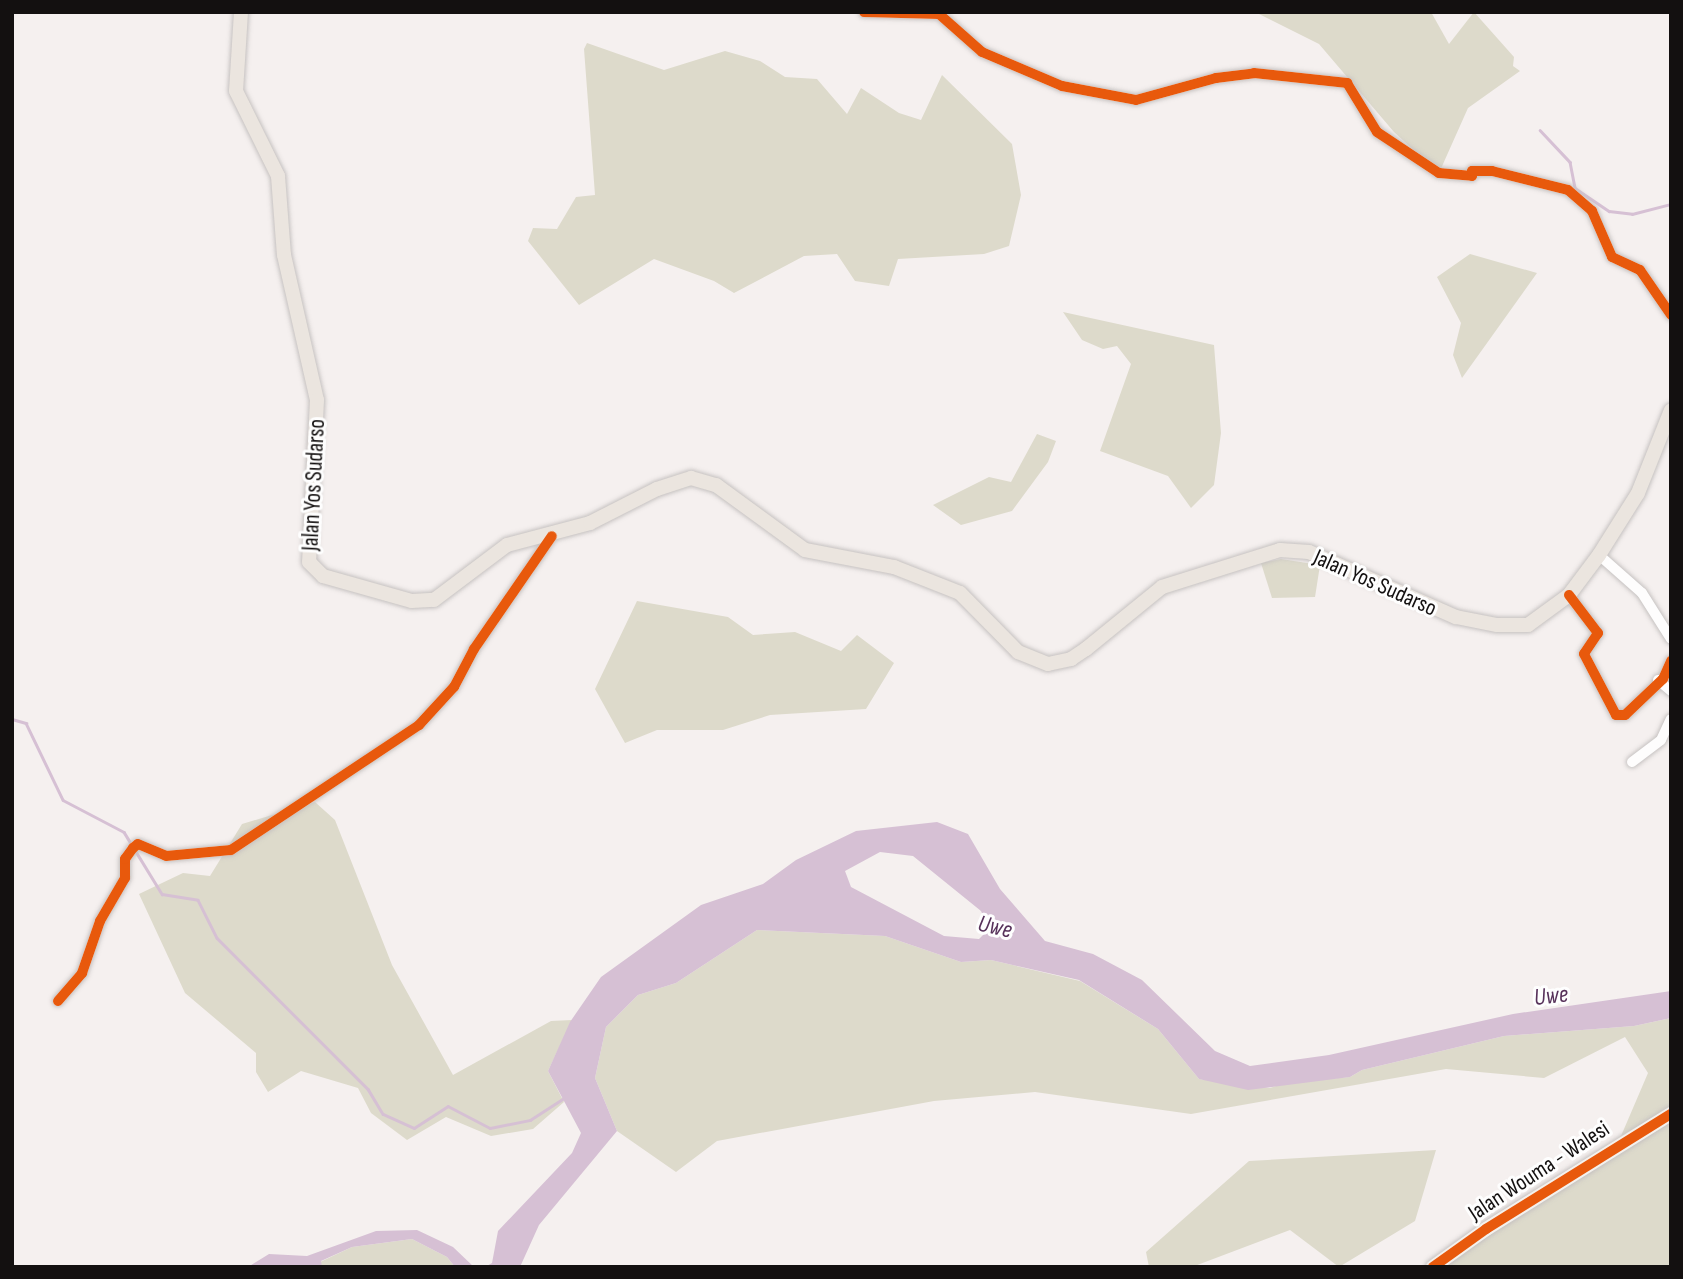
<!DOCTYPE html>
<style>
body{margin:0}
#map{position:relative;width:1683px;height:1279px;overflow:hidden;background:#f5f0ef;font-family:"Sofia Sans Condensed",sans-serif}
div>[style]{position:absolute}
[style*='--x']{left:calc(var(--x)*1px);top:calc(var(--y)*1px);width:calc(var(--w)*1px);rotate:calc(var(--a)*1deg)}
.green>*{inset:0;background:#dddacb}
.water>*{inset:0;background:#d6c0d4}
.stream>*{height:2.5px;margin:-1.25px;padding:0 1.25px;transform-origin:1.25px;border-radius:1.25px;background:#d6c0d4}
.roads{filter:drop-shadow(0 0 2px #c6c2c1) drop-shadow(0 0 2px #c6c2c1)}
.street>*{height:10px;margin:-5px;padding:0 5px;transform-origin:5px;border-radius:5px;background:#fefdfd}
.secondary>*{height:14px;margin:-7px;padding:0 7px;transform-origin:7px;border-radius:7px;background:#f4f1ed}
.primary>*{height:14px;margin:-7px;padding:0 7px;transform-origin:7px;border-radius:7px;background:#ebe5df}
.cycleway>*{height:10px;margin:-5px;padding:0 5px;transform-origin:5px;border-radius:5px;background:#e8590c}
span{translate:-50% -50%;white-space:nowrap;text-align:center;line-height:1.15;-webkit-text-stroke:6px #fefefe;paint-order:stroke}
.street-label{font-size:23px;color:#131010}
.water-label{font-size:24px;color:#57315a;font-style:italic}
.frame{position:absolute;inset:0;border:14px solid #131010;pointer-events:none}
</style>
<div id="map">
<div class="green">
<i style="clip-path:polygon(1255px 12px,1431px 12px,1449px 44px,1474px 12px,1514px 57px,1513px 66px,1520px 71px,1468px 108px,1439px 173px,1394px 132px,1319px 44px)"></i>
<i style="clip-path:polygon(587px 43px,664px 70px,725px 51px,760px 61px,785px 77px,817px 79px,847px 114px,861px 88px,899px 113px,921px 120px,942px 75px,1012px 144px,1021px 195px,1009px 246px,984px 254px,898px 259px,889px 286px,855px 281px,837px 254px,804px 256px,734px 293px,714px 281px,654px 259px,579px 305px,528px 241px,533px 228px,557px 229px,576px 197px,595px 195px,584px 49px)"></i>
<i style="clip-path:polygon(1470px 254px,1537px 273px,1462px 378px,1453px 355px,1461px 323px,1437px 277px)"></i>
<i style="clip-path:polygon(1063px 312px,1214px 345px,1221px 433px,1214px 485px,1191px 508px,1168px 476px,1100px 451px,1131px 364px,1117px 346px,1103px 349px,1082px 340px)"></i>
<i style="clip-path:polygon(1037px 434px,1056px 441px,1048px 462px,1012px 511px,961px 525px,933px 505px,989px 477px,1011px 482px)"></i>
<i style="clip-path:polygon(1281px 559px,1320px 565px,1315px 597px,1272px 598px,1261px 563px)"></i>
<i style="clip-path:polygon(637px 601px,728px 617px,753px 635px,795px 632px,841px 651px,857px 635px,894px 663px,866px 709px,770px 715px,723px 730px,657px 730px,625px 743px,595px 689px)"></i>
<i style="clip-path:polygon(315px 802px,335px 820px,392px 965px,453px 1075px,551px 1021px,572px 1020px,548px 1071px,564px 1102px,533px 1129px,491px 1136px,446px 1117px,407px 1140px,371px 1113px,358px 1088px,301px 1071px,268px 1092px,256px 1072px,256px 1053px,185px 993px,139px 894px,183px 873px,210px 876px,242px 824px)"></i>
<i style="clip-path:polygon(757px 930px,885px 936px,961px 962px,991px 960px,1080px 981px,1158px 1029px,1199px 1079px,1270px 1088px,1288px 1082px,1350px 1077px,1362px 1070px,1504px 1036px,1634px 1026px,1671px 1018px,1671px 1107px,1621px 1136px,1648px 1073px,1625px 1037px,1544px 1078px,1446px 1069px,1191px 1114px,1035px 1092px,934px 1101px,717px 1141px,676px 1172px,617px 1131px,595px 1078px,606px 1027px,638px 995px,676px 983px)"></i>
<i style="clip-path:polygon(1671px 1120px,1671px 1267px,1439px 1267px)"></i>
<i style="clip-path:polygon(1436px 1150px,1415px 1221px,1339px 1267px,1290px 1230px,1192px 1267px,1149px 1267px,1146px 1252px,1249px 1161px)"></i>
<i style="clip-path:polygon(412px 1239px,447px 1257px,455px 1267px,322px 1267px,320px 1262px,352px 1247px)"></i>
</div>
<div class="water">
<i style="clip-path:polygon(evenodd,937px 822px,968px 834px,1000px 889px,1045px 941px,1093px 954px,1142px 980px,1215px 1051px,1250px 1066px,1329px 1055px,1513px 1014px,1671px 991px,1671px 1018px,1634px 1026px,1504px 1036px,1362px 1070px,1350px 1077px,1248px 1090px,1199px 1079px,1158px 1029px,1079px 980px,991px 960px,961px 962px,885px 936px,757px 930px,676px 983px,638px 995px,606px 1027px,595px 1078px,617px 1131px,539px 1225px,520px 1267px,485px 1267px,492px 1263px,498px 1231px,572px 1153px,581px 1133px,548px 1071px,570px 1022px,601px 977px,701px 905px,763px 884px,796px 860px,856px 831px,937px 822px,880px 852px,913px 856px,981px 911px,989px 929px,979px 939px,944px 936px,851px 887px,845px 871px,880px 852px)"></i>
<i style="clip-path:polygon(417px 1230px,453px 1247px,474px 1267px,455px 1267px,447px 1257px,412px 1239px,352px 1247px,321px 1261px,322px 1267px,248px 1267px,269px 1254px,307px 1256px,376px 1231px)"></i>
</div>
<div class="stream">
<i style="--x:1540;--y:130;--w:44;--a:46.8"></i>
<i style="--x:1570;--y:162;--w:26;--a:79"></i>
<i style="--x:1575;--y:188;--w:41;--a:34.1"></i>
<i style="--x:1609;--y:211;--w:23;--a:7"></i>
<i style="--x:1632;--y:214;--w:40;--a:-14.4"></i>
<i style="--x:12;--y:719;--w:15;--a:16"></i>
<i style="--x:26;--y:723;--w:85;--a:64.3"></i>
<i style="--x:63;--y:800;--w:69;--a:27.7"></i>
<i style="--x:124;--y:832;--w:73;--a:58.5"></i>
<i style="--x:162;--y:894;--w:36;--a:9"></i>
<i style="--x:198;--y:900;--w:42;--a:63.4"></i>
<i style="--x:217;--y:938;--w:214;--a:45"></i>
<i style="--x:368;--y:1089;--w:29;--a:59"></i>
<i style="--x:383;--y:1114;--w:34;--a:24"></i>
<i style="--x:414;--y:1128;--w:40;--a:-32.9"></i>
<i style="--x:448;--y:1106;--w:47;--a:27.6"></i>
<i style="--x:490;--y:1128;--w:41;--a:-11.3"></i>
<i style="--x:530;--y:1120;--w:40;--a:-32.9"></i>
</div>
<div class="roads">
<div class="street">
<i style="--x:864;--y:12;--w:75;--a:1.5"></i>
<i style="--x:939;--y:14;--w:57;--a:41.5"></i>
<i style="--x:982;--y:52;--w:87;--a:23"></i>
<i style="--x:1062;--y:86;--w:75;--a:10.7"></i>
<i style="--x:1136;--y:100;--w:83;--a:-15.4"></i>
<i style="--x:1216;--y:78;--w:38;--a:-7"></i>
<i style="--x:1254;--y:73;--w:94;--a:6.1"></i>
<i style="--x:1347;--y:83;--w:57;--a:58.5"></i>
<i style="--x:1377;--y:132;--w:74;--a:33.5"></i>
<i style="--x:1439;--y:173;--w:33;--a:5"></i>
<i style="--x:1472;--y:176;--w:5;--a:-90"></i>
<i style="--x:1472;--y:171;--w:20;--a:0"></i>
<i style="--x:1492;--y:171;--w:78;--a:14"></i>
<i style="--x:1568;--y:190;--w:32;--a:41"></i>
<i style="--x:1592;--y:211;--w:50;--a:66.5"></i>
<i style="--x:1612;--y:257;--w:31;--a:25"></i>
<i style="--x:1640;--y:270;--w:55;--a:55.4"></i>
<i style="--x:1599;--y:555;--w:57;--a:41.5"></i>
<i style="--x:1642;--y:593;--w:54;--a:57.8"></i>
<i style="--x:1569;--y:595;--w:48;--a:52.7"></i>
<i style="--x:1598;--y:633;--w:25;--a:124"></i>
<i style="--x:1584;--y:654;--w:69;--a:62.3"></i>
<i style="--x:1616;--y:715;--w:9;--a:0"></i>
<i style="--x:1625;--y:715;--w:52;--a:-43.5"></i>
<i style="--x:1663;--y:679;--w:20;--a:-66"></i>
<i style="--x:1658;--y:680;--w:17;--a:40"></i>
<i style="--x:1632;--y:762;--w:36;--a:-37"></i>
<i style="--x:1661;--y:740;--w:23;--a:-65"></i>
<i style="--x:58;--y:1001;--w:37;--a:-49"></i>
<i style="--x:82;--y:973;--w:55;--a:-70.9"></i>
<i style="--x:100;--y:921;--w:50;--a:-59.8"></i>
<i style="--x:125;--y:878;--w:19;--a:-90"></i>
<i style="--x:125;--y:859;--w:14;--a:-54"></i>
<i style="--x:133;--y:848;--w:6;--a:-39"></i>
<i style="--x:138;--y:844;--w:30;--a:23"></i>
<i style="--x:166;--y:856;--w:65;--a:-5.3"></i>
<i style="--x:231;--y:850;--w:226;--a:-33.6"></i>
<i style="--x:419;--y:725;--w:52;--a:-47.4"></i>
<i style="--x:454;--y:687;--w:43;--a:-62.2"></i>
<i style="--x:474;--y:649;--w:137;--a:-55.4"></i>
</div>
<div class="secondary">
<i style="--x:1433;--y:1267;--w:65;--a:-35.6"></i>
<i style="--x:1486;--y:1229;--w:218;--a:-31.9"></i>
</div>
<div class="primary">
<i style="--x:241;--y:12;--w:79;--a:93.6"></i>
<i style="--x:236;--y:91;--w:95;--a:63.7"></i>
<i style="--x:278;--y:176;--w:79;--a:85.7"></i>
<i style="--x:284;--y:255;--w:149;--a:77.2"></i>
<i style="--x:317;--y:400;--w:162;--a:92.8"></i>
<i style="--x:309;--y:562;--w:20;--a:45"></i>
<i style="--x:323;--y:576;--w:92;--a:15.7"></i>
<i style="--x:412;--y:601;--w:22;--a:-3"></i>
<i style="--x:434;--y:600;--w:91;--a:-37"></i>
<i style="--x:507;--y:545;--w:86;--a:-14.8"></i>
<i style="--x:590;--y:523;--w:75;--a:-26.9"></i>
<i style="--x:657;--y:489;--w:36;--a:-18"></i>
<i style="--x:691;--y:478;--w:26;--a:16"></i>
<i style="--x:716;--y:485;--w:110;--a:36.1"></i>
<i style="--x:805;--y:550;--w:91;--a:10.8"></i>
<i style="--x:894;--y:567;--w:71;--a:21.5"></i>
<i style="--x:960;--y:593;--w:83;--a:45.5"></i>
<i style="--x:1018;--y:652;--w:32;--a:22"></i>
<i style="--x:1048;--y:664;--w:24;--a:-12"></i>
<i style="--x:1071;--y:659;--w:18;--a:-34"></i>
<i style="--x:1086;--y:649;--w:98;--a:-39.2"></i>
<i style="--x:1162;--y:587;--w:124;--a:-17.4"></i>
<i style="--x:1280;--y:550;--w:29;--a:4"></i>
<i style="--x:1309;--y:552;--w:161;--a:23.9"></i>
<i style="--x:1456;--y:617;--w:42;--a:11"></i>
<i style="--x:1497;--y:625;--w:31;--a:0"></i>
<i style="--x:1528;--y:625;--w:51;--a:-36.2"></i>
<i style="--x:1569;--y:595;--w:50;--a:-53.1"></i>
<i style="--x:1599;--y:555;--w:73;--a:-57.8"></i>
<i style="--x:1638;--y:493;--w:89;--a:-68.3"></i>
</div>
</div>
<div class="cycleway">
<i style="--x:864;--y:12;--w:75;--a:1.5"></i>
<i style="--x:939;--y:14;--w:57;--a:41.5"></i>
<i style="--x:982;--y:52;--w:87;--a:23"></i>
<i style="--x:1062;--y:86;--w:75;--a:10.7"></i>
<i style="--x:1136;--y:100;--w:83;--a:-15.4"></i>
<i style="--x:1216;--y:78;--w:38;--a:-7"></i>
<i style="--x:1254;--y:73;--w:94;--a:6.1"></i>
<i style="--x:1347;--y:83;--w:57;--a:58.5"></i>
<i style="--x:1377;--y:132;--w:74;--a:33.5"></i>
<i style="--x:1439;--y:173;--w:33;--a:5"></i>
<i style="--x:1472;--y:176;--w:5;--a:-90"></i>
<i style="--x:1472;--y:171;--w:20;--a:0"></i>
<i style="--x:1492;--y:171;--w:78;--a:14"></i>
<i style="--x:1568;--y:190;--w:32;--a:41"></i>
<i style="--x:1592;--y:211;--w:50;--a:66.5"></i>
<i style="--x:1612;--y:257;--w:31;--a:25"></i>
<i style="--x:1640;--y:270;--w:55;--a:55.4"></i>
<i style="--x:1569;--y:595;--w:48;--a:52.7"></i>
<i style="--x:1598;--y:633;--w:25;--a:124"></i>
<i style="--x:1584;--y:654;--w:69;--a:62.3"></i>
<i style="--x:1616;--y:715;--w:9;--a:0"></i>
<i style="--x:1625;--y:715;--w:52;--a:-43.5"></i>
<i style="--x:1663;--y:679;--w:20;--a:-66"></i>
<i style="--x:58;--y:1001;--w:37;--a:-49"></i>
<i style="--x:82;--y:973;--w:55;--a:-70.9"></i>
<i style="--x:100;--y:921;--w:50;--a:-59.8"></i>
<i style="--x:125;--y:878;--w:19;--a:-90"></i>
<i style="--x:125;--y:859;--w:14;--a:-54"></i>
<i style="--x:133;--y:848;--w:6;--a:-39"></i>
<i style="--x:138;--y:844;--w:30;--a:23"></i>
<i style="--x:166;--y:856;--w:65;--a:-5.3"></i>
<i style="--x:231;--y:850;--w:226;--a:-33.6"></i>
<i style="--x:419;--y:725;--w:52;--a:-47.4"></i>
<i style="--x:454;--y:687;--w:43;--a:-62.2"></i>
<i style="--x:474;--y:649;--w:137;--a:-55.4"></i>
<i style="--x:1433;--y:1267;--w:65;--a:-35.6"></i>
<i style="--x:1486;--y:1229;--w:218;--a:-31.9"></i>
</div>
<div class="street-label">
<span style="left:314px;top:485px;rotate:-87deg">Jalan Yos Sudarso</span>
<span style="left:1375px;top:583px;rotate:24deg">Jalan Yos Sudarso</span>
<span style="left:1539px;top:1171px;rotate:-33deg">Jalan Wouma - Walesi</span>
</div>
<div class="water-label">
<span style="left:995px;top:927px;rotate:13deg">Uwe</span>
<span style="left:1551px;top:996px;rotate:-6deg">Uwe</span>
</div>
<div class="frame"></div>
</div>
